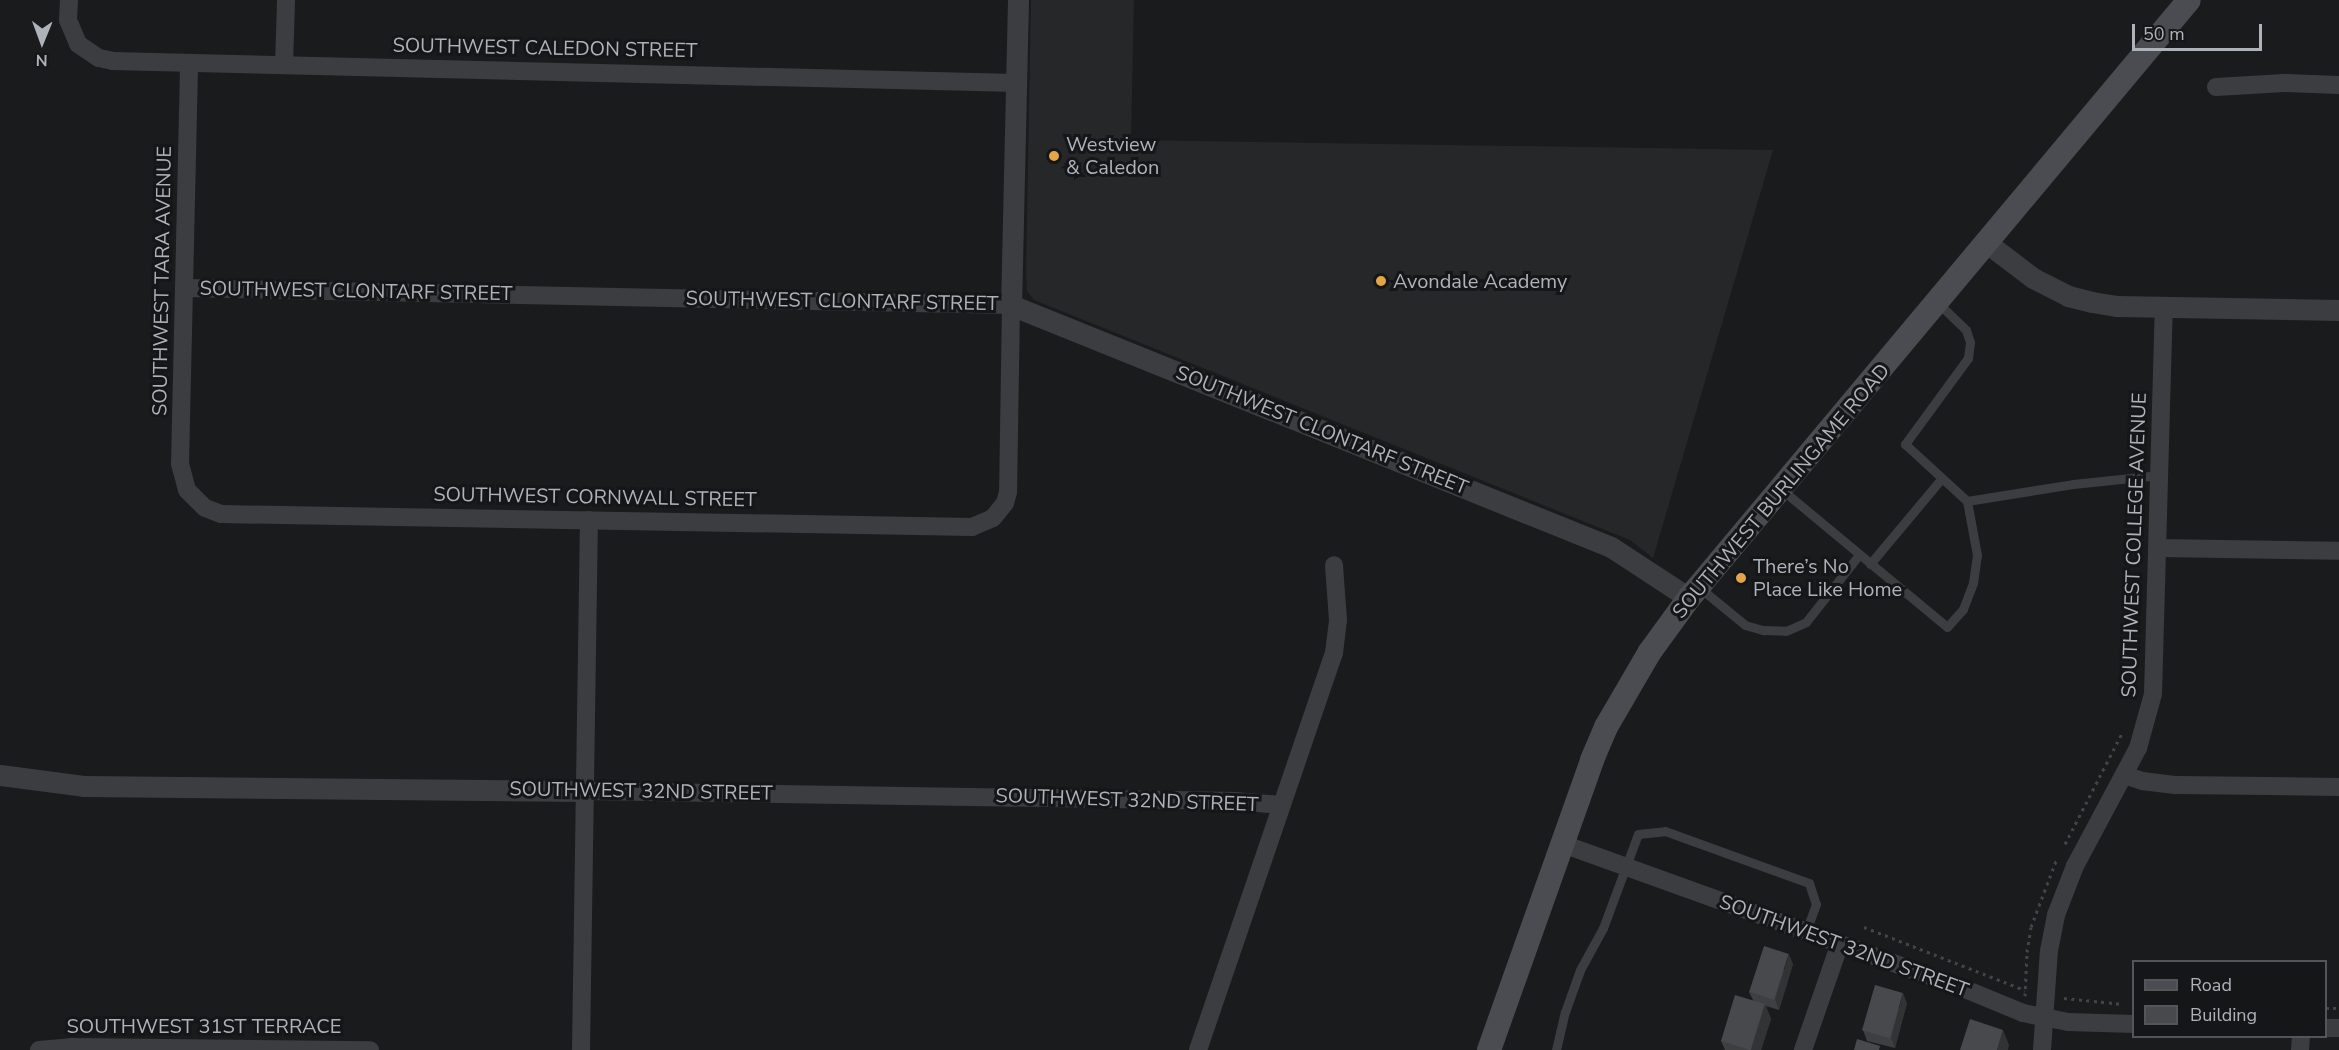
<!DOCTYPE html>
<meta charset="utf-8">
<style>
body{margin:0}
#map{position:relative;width:2339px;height:1050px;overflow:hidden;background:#1a1b1c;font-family:"Nunito Sans",sans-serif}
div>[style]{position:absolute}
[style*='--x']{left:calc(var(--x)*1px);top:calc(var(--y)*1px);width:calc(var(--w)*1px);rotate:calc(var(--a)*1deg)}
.built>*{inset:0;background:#262729}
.path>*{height:3px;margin-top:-1.5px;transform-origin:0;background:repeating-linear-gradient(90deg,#424448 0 3px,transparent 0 7.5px)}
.service>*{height:9px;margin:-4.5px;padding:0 4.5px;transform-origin:4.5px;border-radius:4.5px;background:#3c3d41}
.minor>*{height:18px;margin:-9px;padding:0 9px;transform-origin:9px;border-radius:9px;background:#3c3d41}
.tertiary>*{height:21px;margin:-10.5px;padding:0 10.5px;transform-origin:10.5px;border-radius:10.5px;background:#3c3d41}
.secondary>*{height:24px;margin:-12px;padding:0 12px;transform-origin:12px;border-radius:12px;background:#4a4c51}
.wall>*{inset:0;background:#3e3f41}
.shaded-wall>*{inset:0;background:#323335}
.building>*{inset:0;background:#48494c;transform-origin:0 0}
.dots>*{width:16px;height:16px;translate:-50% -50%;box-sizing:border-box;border:3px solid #151617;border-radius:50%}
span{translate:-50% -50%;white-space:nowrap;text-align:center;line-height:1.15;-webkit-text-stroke:6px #151617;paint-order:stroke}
.street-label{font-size:20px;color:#aeb3bb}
.poi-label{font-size:20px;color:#aeb3bb}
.left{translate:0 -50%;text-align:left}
.legend{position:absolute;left:2132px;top:960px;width:195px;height:78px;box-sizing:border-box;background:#151617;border:2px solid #525559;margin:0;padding:8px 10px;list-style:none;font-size:18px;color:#aeb3bb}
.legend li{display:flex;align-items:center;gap:12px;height:30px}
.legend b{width:30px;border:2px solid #525559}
.north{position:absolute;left:12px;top:12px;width:60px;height:60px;-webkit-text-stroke:4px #151617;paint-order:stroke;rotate:181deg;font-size:16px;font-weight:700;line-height:24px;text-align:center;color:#aeb3bb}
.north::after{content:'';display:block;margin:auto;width:21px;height:27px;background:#aeb3bb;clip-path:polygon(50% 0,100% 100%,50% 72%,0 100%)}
.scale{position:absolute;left:2132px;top:24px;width:130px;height:27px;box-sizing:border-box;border:3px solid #aeb3bb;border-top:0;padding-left:8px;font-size:18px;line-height:21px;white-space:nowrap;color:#aeb3bb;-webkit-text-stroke:4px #151617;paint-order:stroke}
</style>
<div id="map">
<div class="built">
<i style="clip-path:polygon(1031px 0,1134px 0,1131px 140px,1773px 150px,1653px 558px,1630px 540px,1034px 300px,1027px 291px,1026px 271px)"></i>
</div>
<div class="path">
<i style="--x:2065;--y:844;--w:125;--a:-62.8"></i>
<i style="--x:1864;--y:927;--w:173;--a:21.4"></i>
<i style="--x:2025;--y:996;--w:44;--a:-87.4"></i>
<i style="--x:2027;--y:952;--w:25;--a:-81"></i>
<i style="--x:2031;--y:927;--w:71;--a:-69.3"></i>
<i style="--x:2064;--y:998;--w:59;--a:5.8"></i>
<i style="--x:2326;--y:1008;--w:13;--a:0"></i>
</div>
<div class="service">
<i style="--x:1938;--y:303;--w:39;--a:44"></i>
<i style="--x:1966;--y:330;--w:13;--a:72"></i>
<i style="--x:1970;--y:342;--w:16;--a:97"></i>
<i style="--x:1968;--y:358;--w:107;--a:126.2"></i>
<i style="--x:1905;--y:444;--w:84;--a:42.6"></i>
<i style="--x:1967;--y:501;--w:107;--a:-9.1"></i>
<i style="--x:2073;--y:484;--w:87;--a:-5.9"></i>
<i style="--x:1781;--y:489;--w:216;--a:39.7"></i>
<i style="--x:1947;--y:627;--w:24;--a:-48"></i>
<i style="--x:1963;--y:609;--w:28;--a:-69"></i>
<i style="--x:1973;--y:583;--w:28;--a:-82"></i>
<i style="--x:1977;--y:555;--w:55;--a:-100.5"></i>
<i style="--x:1870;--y:564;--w:112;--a:-50.1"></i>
<i style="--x:1700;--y:588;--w:58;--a:39.4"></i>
<i style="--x:1745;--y:625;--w:19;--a:16"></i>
<i style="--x:1763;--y:630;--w:23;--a:2"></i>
<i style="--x:1786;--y:631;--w:22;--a:-24"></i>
<i style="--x:1806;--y:622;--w:85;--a:-51.7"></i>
<i style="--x:1556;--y:1050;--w:39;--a:-77"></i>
<i style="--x:1565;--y:1012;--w:45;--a:-70.3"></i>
<i style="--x:1580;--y:970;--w:48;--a:-61.3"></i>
<i style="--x:1603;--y:928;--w:100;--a:-69.6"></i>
<i style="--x:1638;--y:834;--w:27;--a:-6"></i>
<i style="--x:1665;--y:831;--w:153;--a:19.9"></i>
<i style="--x:1809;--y:883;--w:22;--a:72"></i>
<i style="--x:1816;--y:904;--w:29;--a:110"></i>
</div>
<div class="minor">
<i style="--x:69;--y:0;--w:20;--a:93"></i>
<i style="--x:68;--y:20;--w:26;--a:67"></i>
<i style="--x:78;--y:44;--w:25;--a:34"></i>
<i style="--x:99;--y:58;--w:14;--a:12"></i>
<i style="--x:113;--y:61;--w:903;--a:1.4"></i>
<i style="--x:284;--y:65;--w:65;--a:-88.2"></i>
<i style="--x:2216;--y:87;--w:68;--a:-3.4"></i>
<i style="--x:2284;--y:83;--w:55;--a:2.1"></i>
<i style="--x:185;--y:288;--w:826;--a:1.18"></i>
<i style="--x:1011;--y:305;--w:187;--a:90.9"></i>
<i style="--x:1008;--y:492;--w:11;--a:105"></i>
<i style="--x:1005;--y:503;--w:19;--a:129"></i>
<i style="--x:993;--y:518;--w:23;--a:157"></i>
<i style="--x:972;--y:527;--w:751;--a:-179.01"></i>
<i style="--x:221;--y:514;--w:17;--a:-159"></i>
<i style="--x:205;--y:508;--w:25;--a:-135"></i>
<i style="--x:187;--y:490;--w:27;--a:-105"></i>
<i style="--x:180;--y:464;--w:401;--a:-88.7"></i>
<i style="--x:2158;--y:548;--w:181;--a:0.9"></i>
<i style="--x:2124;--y:775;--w:19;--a:18"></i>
<i style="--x:2142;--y:781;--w:35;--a:7"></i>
<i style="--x:2177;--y:785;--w:162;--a:0.7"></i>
<i style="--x:585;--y:791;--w:650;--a:0.88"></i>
<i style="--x:1235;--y:801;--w:47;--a:4.9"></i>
<i style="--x:1560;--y:843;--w:425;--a:19.8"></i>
<i style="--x:1960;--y:987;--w:68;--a:22.4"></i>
<i style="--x:2023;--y:1013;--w:46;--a:11.3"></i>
<i style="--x:2068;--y:1022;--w:66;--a:1.7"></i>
<i style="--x:2326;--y:1028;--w:13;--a:0"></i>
<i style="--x:39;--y:1050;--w:32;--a:-5"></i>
<i style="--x:71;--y:1047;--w:299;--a:0.6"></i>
<i style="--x:581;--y:1050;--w:530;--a:-89.14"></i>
<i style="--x:1198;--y:1050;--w:420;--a:-71.1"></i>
<i style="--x:1334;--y:653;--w:33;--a:-83"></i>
<i style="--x:1338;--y:620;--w:55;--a:-94.2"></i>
<i style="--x:1803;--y:1050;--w:113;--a:-70.9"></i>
<i style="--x:2042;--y:1050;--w:99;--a:-86"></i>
<i style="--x:2049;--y:951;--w:37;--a:-79"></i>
<i style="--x:2056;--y:915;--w:53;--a:-68.8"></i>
<i style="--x:2075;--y:866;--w:134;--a:-61.9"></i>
<i style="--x:2138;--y:748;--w:56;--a:-74.5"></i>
<i style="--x:2153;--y:694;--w:387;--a:-88.4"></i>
<i style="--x:2300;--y:1050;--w:14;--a:-86"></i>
</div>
<div class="tertiary">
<i style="--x:1018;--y:0;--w:305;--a:91.3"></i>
<i style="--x:1011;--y:305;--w:647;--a:21.97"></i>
<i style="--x:1611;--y:547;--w:93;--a:33.2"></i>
<i style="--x:1987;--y:243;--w:58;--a:37.3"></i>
<i style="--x:2033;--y:278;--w:39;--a:27"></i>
<i style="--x:2068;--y:296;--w:25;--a:14"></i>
<i style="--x:2092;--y:302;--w:24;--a:9"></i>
<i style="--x:2116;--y:306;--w:223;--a:1"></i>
<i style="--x:0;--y:775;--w:84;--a:7.5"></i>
<i style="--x:83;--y:786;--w:502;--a:0.57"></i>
</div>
<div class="secondary">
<i style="--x:1489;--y:1050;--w:308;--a:-70.4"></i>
<i style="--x:1592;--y:760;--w:36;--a:-67"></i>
<i style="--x:1606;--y:727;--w:86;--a:-59.8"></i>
<i style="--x:1649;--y:653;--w:68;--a:-54"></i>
<i style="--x:1689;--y:598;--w:779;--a:-50.1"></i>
</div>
<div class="wall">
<i style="clip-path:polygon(1793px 964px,1779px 1010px,1766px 1006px,1771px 1019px,1761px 1050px,1725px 1050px,1721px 1041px,1753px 1000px,1749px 992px)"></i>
<i style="clip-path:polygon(1907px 1003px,1895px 1048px,1867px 1041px,1863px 1030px)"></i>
</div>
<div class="shaded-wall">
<i style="clip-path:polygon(1789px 954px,1793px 964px,1779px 1010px,1775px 999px)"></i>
<i style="clip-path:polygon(1903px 993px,1907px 1003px,1895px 1048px,1891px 1038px)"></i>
<i style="clip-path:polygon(1765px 1004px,1771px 1019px,1761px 1050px,1751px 1050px)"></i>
<i style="clip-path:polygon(2003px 1030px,2009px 1045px,2008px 1050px,1997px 1050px)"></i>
</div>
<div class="building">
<i style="left:1764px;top:946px;width:26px;height:48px;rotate:18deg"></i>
<i style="left:1875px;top:985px;width:29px;height:47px;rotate:16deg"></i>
<i style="left:1735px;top:995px;width:31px;height:48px;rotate:17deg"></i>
<i style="clip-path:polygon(1970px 1019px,2003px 1030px,1997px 1050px,1960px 1050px)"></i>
<i style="clip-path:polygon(1857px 1039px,1880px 1046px,1879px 1050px,1854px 1050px)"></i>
</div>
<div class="dots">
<i style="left:1054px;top:156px;background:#e4a44a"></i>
<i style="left:1381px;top:281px;background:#e4a44a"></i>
<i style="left:1741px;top:578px;background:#e4a44a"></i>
</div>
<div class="street-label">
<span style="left:545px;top:48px;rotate:1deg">SOUTHWEST CALEDON STREET</span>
<span style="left:162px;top:281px;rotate:-89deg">SOUTHWEST TARA AVENUE</span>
<span style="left:356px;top:291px;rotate:1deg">SOUTHWEST CLONTARF STREET</span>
<span style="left:842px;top:301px;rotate:1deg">SOUTHWEST CLONTARF STREET</span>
<span style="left:1322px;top:430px;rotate:22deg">SOUTHWEST CLONTARF STREET</span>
<span style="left:1781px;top:491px;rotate:-50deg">SOUTHWEST BURLINGAME ROAD</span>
<span style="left:595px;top:497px;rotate:1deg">SOUTHWEST CORNWALL STREET</span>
<span style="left:2134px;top:545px;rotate:-88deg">SOUTHWEST COLLEGE AVENUE</span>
<span style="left:641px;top:791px;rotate:1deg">SOUTHWEST 32ND STREET</span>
<span style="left:1127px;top:800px;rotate:2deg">SOUTHWEST 32ND STREET</span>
<span style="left:1844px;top:946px;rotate:20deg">SOUTHWEST 32ND STREET</span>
<span style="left:204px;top:1026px">SOUTHWEST 31ST TERRACE</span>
</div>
<div class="poi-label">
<span class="left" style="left:1066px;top:156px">Westview<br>&amp; Caledon</span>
<span class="left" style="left:1393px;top:281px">Avondale Academy</span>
<span class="left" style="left:1753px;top:578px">There’s No<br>Place Like Home</span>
</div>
<ul class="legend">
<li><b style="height:8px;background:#4a4c51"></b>Road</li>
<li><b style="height:16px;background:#48494c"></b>Building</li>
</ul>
<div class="north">N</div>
<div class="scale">50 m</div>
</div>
